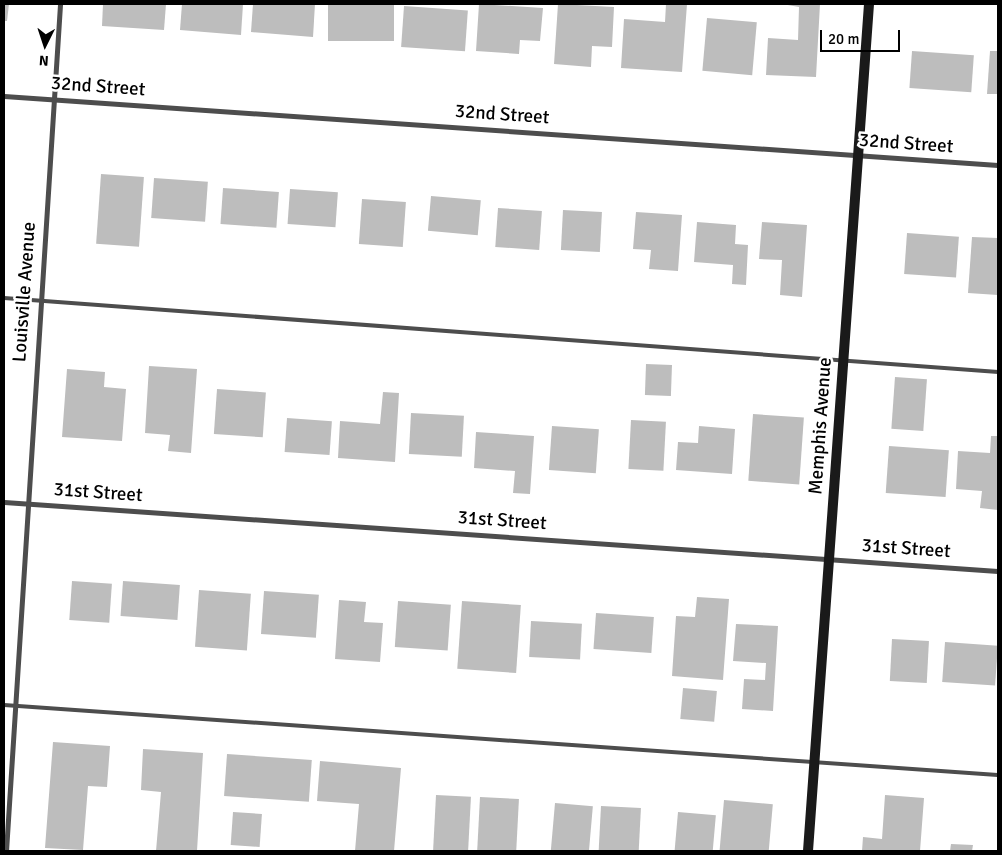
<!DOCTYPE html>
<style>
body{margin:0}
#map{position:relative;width:1002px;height:855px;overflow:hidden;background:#fff;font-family:Signika,sans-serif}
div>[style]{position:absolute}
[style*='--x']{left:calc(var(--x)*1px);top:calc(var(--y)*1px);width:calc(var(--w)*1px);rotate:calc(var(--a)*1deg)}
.building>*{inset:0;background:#bdbdbd;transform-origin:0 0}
.lane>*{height:4px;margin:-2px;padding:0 2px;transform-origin:2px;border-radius:2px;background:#4d4d4d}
.street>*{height:5px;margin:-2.5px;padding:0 2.5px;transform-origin:2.5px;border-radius:2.5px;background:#4d4d4d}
.secondary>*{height:10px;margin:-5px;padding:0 5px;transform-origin:5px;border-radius:5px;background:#1a1a1a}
span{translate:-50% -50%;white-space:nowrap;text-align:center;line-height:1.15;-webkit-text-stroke:5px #fff;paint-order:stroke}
.street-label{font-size:19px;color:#000}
.frame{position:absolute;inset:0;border:5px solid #000;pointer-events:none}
.north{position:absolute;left:20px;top:20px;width:50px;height:50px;-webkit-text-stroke:4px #fff;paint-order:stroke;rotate:184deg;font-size:14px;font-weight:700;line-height:20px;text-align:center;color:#000}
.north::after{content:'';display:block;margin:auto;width:18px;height:22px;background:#000;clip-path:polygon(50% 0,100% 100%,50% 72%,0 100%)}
.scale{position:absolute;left:820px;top:30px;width:80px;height:22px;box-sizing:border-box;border:2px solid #000;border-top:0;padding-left:6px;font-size:15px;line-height:18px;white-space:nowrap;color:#000;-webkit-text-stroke:4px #fff;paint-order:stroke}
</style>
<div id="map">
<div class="building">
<i style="clip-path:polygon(4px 4px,9px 4px,7px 21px,4px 21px)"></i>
<i style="clip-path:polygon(103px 4px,166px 4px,164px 30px,102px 26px)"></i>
<i style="clip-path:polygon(182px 4px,243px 4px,241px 35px,180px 30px)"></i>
<i style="clip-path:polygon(253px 4px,315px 4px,313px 37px,251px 32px)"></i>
<i style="left:328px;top:4px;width:66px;height:37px"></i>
<i style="clip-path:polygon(479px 4px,543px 8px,540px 41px,520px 40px,519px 54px,476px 51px)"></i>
<i style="clip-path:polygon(558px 4px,614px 7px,612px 47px,592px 46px,591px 67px,554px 64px)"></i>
<i style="clip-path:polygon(666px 4px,687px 4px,682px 72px,621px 68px,624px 19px,665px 22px)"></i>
<i style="clip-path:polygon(782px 4px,820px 4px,816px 77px,766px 75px,768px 38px,798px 40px,799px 7px)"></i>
<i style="left:404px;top:6px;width:64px;height:41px;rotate:4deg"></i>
<i style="left:707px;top:18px;width:50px;height:53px;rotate:5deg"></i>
<i style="left:912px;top:51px;width:62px;height:37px;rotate:4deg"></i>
<i style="clip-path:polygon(990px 51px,998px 51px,998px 94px,987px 94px)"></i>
<i style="left:101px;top:174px;width:43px;height:70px;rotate:4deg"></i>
<i style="left:154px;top:178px;width:54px;height:40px;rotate:4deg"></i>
<i style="left:223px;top:188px;width:56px;height:36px;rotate:4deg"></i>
<i style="left:290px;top:189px;width:48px;height:35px;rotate:4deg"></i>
<i style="left:431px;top:196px;width:50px;height:35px;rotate:5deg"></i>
<i style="left:362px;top:199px;width:44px;height:45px;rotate:4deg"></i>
<i style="left:498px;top:208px;width:44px;height:39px;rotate:4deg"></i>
<i style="left:563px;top:210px;width:39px;height:40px;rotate:3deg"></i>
<i style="clip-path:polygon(636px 212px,682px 215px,678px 271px,649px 269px,651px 250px,633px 249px)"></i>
<i style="clip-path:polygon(697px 222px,736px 225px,735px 244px,748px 245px,746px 285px,732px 284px,733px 265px,694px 262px)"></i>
<i style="clip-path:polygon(762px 222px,807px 225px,802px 297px,780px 295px,782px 260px,759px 259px)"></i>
<i style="left:907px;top:233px;width:52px;height:41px;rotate:4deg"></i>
<i style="clip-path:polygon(972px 237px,998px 238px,998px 295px,968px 293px)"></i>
<i style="left:646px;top:364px;width:26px;height:31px;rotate:2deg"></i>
<i style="clip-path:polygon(149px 366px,197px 369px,191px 453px,168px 451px,170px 435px,145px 433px)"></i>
<i style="clip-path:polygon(67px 369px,105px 372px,104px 387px,126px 389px,122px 441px,62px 437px)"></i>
<i style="left:895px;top:377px;width:32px;height:52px;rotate:4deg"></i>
<i style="left:217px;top:389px;width:49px;height:45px;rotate:4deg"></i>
<i style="clip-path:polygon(383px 392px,399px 393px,395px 462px,338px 458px,340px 421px,380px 424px)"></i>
<i style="left:411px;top:413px;width:53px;height:41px;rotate:3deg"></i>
<i style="left:753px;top:414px;width:51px;height:67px;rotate:4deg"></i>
<i style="left:287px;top:418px;width:45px;height:34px;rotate:4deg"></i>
<i style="left:631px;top:420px;width:35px;height:49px;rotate:3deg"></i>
<i style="left:552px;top:426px;width:47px;height:44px;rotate:4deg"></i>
<i style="clip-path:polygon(699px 426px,735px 429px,732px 474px,676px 470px,678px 442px,698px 443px)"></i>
<i style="clip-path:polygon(476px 432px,534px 436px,530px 494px,513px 493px,515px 471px,474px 468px)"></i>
<i style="clip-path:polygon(991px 436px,998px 436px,998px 510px,980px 508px,982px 491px,956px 489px,958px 451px,990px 453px)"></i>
<i style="left:889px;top:446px;width:60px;height:47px;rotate:4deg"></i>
<i style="left:72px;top:581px;width:40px;height:39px;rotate:4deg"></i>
<i style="left:123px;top:581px;width:57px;height:35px;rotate:4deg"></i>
<i style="left:199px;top:590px;width:52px;height:57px;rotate:4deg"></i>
<i style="left:264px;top:591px;width:55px;height:43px;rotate:4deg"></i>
<i style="clip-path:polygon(697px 597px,729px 599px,723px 680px,672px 676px,676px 616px,695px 617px)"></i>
<i style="clip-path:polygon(339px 600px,366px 602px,364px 622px,383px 623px,380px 662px,335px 659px)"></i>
<i style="left:398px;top:601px;width:53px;height:46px;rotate:4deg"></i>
<i style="left:462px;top:601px;width:59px;height:68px;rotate:4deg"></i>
<i style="left:596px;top:613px;width:58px;height:36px;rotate:4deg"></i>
<i style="left:531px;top:621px;width:51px;height:36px;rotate:3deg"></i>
<i style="clip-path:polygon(736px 624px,778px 626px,773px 711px,742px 709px,744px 679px,765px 680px,766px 663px,733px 661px)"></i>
<i style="left:892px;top:639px;width:37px;height:42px;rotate:3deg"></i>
<i style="left:945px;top:642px;width:53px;height:40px;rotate:4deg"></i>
<i style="left:683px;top:688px;width:34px;height:31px;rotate:5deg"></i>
<i style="clip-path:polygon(53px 742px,110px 746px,107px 787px,88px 786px,83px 850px,45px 848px)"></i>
<i style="clip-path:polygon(143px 749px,203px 753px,197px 851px,156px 851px,161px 792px,141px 790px)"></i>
<i style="left:227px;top:754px;width:85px;height:42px;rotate:4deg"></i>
<i style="clip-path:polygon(320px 761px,401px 768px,394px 851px,355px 851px,359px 804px,317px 801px)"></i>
<i style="left:436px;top:795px;width:35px;height:56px;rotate:3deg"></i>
<i style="clip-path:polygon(885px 795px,924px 798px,920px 851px,862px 851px,863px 837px,882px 839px)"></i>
<i style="left:480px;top:797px;width:39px;height:54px;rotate:3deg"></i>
<i style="left:724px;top:800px;width:49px;height:51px;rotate:5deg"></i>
<i style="left:555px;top:803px;width:38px;height:48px;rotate:5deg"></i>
<i style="left:601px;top:806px;width:40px;height:45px;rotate:3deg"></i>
<i style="left:233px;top:812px;width:29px;height:33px;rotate:4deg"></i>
<i style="left:678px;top:812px;width:38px;height:39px;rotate:5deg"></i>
<i style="clip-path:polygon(951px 844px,973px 845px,972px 851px,950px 851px)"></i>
</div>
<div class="lane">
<i style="--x:4;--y:298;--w:997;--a:4.26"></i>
<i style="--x:4;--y:705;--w:996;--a:4.03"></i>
</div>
<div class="street">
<i style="--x:4;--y:96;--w:996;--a:3.97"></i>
<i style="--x:4;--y:502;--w:996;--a:3.97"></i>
<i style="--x:6;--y:851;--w:849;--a:-86.35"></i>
</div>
<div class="secondary">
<i style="--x:808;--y:851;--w:849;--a:-85.88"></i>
</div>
<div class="street-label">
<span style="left:98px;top:87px;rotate:4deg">32nd Street</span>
<span style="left:502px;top:115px;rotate:4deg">32nd Street</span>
<span style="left:906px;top:144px;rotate:4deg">32nd Street</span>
<span style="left:25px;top:292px;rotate:-86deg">Louisville Avenue</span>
<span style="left:821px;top:426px;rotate:-86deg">Memphis Avenue</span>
<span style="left:98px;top:493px;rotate:4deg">31st Street</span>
<span style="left:502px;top:521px;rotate:4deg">31st Street</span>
<span style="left:906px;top:549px;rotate:4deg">31st Street</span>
</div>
<div class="frame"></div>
<div class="north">N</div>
<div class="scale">20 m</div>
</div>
